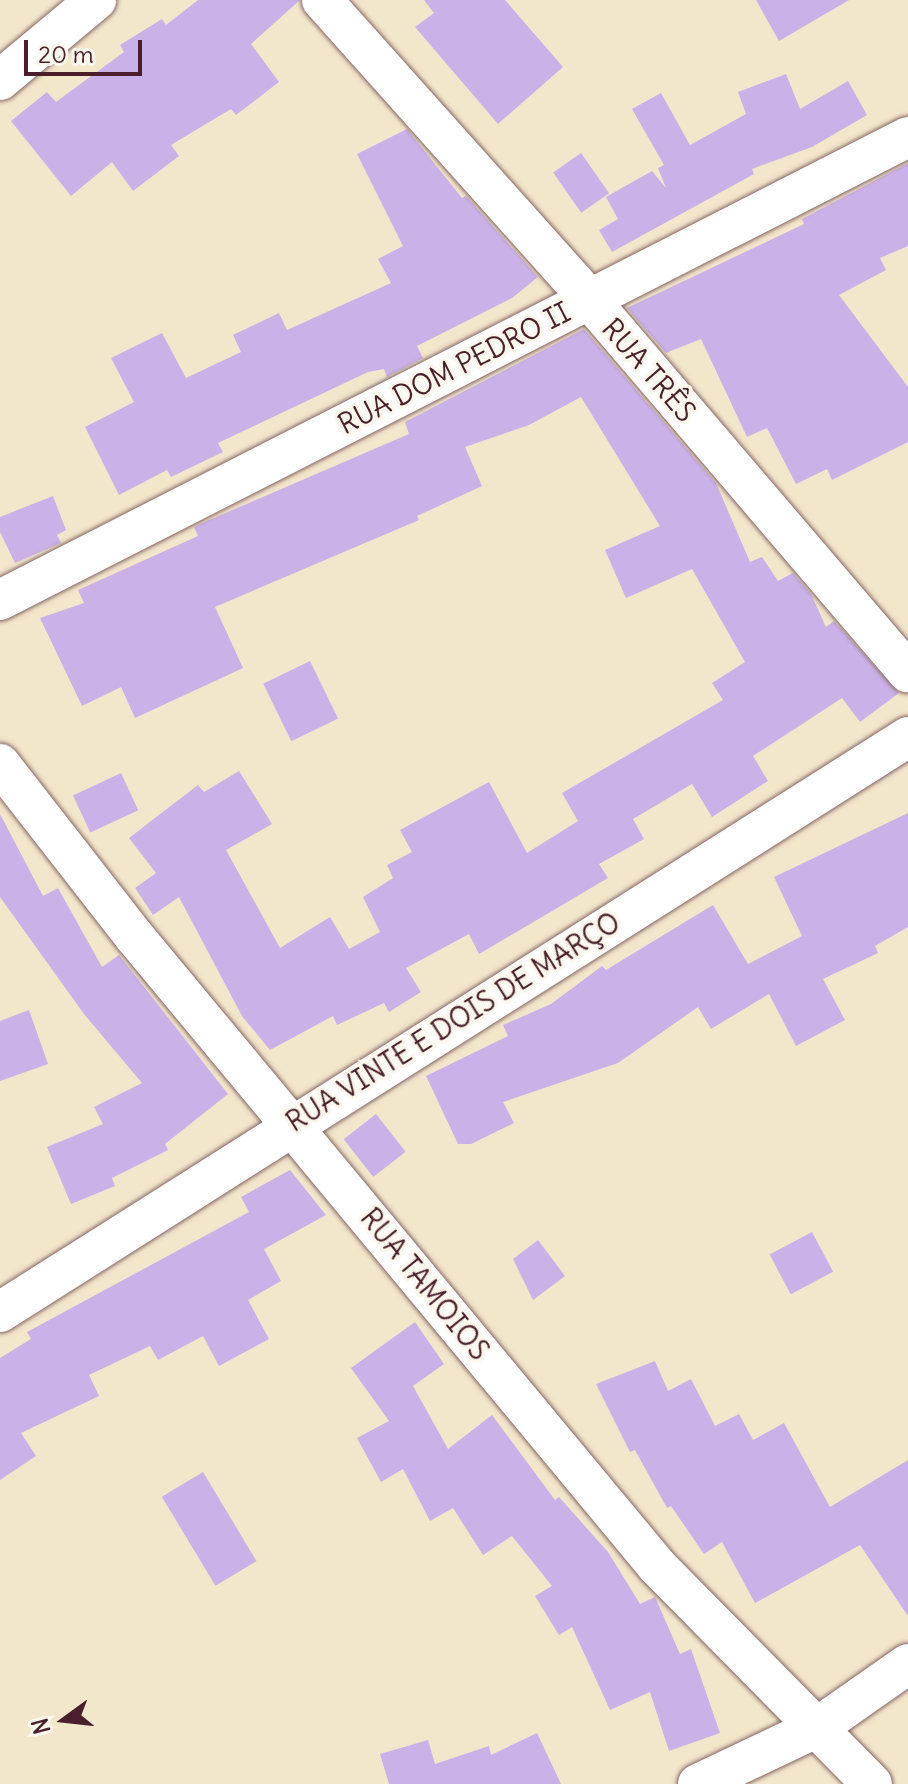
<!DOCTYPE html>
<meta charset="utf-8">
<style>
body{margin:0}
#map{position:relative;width:908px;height:1784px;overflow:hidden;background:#f2e6cb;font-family:Delius,sans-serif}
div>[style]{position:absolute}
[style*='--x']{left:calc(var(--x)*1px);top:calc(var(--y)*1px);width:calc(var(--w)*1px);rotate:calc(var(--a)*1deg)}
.building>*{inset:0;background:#cab2e8;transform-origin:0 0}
.roads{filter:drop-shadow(0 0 2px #856563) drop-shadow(0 0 2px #856563)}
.minor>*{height:40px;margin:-20px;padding:0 20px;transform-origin:20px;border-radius:20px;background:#fff}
span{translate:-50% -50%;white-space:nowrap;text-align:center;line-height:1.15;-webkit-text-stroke:7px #fbf7ec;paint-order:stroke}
.street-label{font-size:28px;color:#4a1f2b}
.north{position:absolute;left:24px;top:1680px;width:80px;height:80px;-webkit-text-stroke:6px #fbf7ec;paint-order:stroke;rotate:255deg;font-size:22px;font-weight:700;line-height:32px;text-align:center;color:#4a1f2b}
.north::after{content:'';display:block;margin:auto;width:28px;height:36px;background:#4a1f2b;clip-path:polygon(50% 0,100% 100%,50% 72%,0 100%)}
.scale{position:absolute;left:24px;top:40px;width:118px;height:36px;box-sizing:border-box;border:4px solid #4a1f2b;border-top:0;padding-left:10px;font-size:24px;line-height:28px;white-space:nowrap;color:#4a1f2b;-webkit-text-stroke:6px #fbf7ec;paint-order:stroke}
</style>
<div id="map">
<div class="building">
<i style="clip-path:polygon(198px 0,300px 0,251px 44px,279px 82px,236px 115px,231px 109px,171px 145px,179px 156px,133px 191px,112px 162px,71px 196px,11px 121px,47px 92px,56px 102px,124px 52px,120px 45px,162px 19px,166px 25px)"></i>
<i style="clip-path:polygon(424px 0,505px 0,563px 67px,498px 124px,415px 27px,434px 13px)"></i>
<i style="clip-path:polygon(756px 0,849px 0,779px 41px)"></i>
<i style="clip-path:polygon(786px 74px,800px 109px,848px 81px,867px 115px,812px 147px,752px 169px,754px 174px,612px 252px,599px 230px,618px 219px,606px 197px,652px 171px,666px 188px,658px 168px,664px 165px,632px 109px,661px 93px,690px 145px,746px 114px,738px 92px)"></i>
<i style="clip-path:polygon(407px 129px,462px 198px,466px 196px,538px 277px,512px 298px,417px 346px,423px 358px,387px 377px,384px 369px,368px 372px,218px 443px,223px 452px,171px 477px,167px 470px,119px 495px,85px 427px,134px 402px,111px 358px,162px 333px,186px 378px,241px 352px,233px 335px,279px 313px,287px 330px,391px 283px,378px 259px,403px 246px,357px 154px)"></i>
<i style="left:581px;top:153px;width:49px;height:34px;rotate:55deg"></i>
<i style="clip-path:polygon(908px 163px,908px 246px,880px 258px,886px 270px,839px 295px,908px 387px,908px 442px,832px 480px,827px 469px,796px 484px,767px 428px,747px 437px,701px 339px,666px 353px,627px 308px,804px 224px,802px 219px)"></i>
<i style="clip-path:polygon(584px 329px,716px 483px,750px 562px,762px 557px,778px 581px,793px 573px,811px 594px,826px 627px,834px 621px,899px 693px,860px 722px,842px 698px,753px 756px,768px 781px,712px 817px,692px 784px,633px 819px,644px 839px,599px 864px,608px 878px,479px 954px,469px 934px,406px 968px,421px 992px,389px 1012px,384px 1003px,337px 1025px,333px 1016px,270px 1050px,242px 1016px,179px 897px,153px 915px,135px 888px,156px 873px,129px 838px,198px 785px,204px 792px,239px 771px,272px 824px,226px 850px,280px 948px,330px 917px,349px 949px,380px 932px,363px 897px,393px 878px,387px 865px,412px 852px,400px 830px,489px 782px,527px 853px,578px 821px,562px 793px,723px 700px,712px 683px,745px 662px,692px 569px,626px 598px,605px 550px,660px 526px,581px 397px,529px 425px,465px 447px,482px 486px,417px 516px,419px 520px,215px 607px,243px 668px,135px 718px,121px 687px,82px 706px,40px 618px,84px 603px,78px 590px,198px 536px,194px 527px,200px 524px,409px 434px,405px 422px)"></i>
<i style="clip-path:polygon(53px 496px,66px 530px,57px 535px,61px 543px,15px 563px,0 532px,0 517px)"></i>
<i style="left:310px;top:661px;width:64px;height:52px;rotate:64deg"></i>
<i style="left:121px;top:773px;width:41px;height:53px;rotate:65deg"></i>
<i style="clip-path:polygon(908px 813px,908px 927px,875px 946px,878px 953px,823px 979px,845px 1020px,796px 1046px,769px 994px,711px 1029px,698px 1007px,618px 1063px,503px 1102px,514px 1123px,471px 1144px,458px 1144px,426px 1076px,508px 1036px,503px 1025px,551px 1004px,602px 966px,606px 970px,713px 905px,748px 964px,802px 936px,774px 877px)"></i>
<i style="clip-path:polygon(0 814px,43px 896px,58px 888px,102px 967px,119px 955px,228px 1094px,165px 1144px,168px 1150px,112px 1178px,115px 1186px,71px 1204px,47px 1147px,103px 1124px,94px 1107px,142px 1083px,84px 1014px,0 897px)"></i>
<i style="clip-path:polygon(29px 1010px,48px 1064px,0 1081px,0 1021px)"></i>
<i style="left:376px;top:1114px;width:48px;height:41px;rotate:52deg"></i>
<i style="clip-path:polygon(290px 1170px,326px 1215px,264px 1249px,281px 1281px,248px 1300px,269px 1339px,219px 1366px,203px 1336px,158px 1360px,150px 1346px,89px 1375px,99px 1396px,21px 1433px,36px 1456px,0 1480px,0 1358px,31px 1339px,27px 1332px,249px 1212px,241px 1197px)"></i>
<i style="left:812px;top:1232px;width:45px;height:48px;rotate:62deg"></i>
<i style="clip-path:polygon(538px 1240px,565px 1276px,533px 1300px,513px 1259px)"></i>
<i style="clip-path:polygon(415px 1322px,444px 1364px,413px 1386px,448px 1449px,492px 1415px,555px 1500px,559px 1497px,608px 1552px,640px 1604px,655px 1597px,680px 1654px,691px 1649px,720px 1733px,669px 1751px,650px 1692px,610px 1710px,572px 1627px,559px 1635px,535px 1596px,552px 1586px,512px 1536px,483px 1555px,453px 1508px,430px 1521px,403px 1469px,381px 1482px,357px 1438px,389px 1421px,351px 1368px)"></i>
<i style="clip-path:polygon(655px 1361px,668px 1391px,691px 1379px,715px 1426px,739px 1414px,753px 1440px,784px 1423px,830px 1507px,908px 1460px,908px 1616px,860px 1545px,755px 1603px,722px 1542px,704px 1554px,671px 1506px,667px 1508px,635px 1450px,630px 1452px,596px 1384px)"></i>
<i style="left:203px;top:1472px;width:104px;height:48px;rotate:59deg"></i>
<i style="clip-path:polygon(537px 1733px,561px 1784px,389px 1784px,380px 1754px,428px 1740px,435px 1764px,489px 1746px,491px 1755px)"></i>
</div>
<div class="roads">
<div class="minor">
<i style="--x:322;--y:0;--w:401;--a:48.2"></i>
<i style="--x:589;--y:299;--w:491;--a:49.5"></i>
<i style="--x:0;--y:80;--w:125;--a:-39.8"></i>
<i style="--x:0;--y:600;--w:1019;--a:-27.02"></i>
<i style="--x:0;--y:764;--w:218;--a:52.1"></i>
<i style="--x:134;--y:936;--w:819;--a:50.3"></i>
<i style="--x:657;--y:1566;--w:306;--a:45.4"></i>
<i style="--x:0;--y:1312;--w:1075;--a:-32.34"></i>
<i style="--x:698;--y:1784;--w:133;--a:-25.4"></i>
<i style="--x:818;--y:1727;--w:110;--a:-35"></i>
</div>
</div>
<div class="street-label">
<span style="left:454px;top:368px;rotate:-27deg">RUA DOM PEDRO II</span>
<span style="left:649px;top:370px;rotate:49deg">RUA TRÊS</span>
<span style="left:453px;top:1022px;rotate:-32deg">RUA VINTE E DOIS DE MARÇO</span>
<span style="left:425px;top:1284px;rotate:51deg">RUA TAMOIOS</span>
</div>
<div class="north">N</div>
<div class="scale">20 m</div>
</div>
